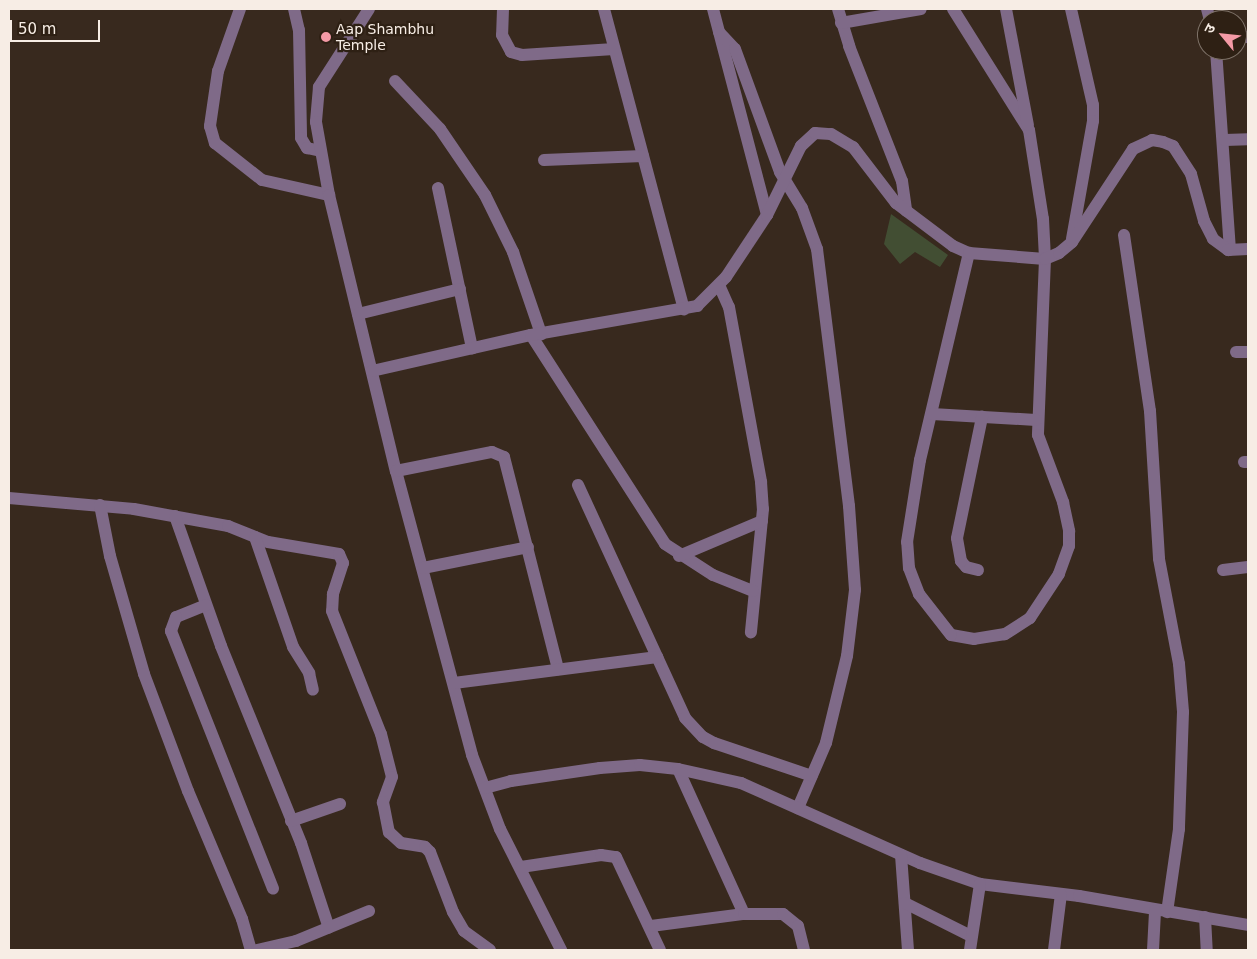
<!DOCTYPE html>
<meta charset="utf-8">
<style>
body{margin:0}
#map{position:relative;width:1257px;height:959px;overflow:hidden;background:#38291e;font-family:"DejaVu Sans","Noto Sans Devanagari",sans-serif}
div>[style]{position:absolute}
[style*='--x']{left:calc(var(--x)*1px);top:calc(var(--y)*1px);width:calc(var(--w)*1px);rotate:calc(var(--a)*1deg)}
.green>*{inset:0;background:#424e33}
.minor>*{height:12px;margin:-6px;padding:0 6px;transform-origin:6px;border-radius:6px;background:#7f6a88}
.dots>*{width:14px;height:14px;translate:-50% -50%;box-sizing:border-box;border:2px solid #2e2014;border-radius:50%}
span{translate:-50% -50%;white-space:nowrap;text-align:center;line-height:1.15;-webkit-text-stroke:4.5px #2e2014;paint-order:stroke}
.poi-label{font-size:14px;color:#f7ede5}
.left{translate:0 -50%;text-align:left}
.frame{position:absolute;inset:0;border:10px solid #f7ede5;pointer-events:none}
.north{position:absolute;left:1197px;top:10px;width:50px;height:50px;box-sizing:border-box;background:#2e2014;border:1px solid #7e7268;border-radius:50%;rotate:298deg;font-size:14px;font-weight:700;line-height:20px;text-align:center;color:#f7ede5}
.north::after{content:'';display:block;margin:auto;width:18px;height:22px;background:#f49aa6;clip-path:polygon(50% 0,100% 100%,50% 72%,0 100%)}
.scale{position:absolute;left:10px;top:20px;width:90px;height:22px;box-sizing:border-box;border:2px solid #f7ede5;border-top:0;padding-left:6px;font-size:15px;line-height:18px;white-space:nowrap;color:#f7ede5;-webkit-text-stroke:4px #2e2014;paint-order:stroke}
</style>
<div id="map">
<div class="green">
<i style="clip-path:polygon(891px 214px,948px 255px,940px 267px,915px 252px,900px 264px,884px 244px)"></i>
</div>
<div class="minor">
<i style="--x:240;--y:9;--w:66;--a:109.5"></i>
<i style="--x:218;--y:71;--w:56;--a:98.3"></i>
<i style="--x:210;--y:126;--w:18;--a:74"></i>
<i style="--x:215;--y:143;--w:60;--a:38.2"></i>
<i style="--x:262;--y:180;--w:69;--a:12.6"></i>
<i style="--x:294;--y:9;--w:22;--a:77"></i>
<i style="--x:299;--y:30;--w:108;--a:88.9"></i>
<i style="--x:301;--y:138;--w:12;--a:59"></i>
<i style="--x:307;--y:148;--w:14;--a:12"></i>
<i style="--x:369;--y:9;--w:93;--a:122.7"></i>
<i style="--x:319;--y:87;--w:35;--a:95"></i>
<i style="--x:316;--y:122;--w:74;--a:79.9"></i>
<i style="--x:329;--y:195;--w:284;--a:76.4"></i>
<i style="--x:396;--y:471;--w:294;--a:75"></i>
<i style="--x:472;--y:755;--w:79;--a:69.3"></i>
<i style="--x:500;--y:829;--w:136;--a:63.2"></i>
<i style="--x:503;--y:9;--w:26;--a:92"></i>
<i style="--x:502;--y:35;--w:19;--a:62"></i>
<i style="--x:511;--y:52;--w:11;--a:15"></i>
<i style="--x:522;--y:55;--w:92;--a:-3.7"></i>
<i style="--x:604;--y:9;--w:311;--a:75.1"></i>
<i style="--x:713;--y:9;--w:213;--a:75.3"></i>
<i style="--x:838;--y:9;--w:39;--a:73"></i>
<i style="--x:849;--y:46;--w:145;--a:68.6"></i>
<i style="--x:902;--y:181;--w:30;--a:82"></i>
<i style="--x:953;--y:9;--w:143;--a:57.9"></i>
<i style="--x:1029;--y:130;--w:90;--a:81.1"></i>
<i style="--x:1043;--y:219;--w:40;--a:87.1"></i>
<i style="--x:1045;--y:259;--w:176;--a:92.3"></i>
<i style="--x:1038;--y:435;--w:72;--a:69.5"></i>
<i style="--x:1063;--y:502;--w:30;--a:78"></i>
<i style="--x:1069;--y:531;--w:15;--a:90"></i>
<i style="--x:1069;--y:546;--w:30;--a:110"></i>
<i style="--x:1059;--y:574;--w:53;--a:123.4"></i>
<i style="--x:1030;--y:618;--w:30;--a:147"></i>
<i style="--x:1005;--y:634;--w:31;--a:171"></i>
<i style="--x:974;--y:639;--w:23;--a:-170"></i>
<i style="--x:951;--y:635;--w:52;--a:-128"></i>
<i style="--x:919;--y:594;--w:28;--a:-111"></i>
<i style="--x:909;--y:568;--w:26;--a:-94"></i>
<i style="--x:907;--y:542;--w:83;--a:-81"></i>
<i style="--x:920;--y:460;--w:213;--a:-76.7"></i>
<i style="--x:1006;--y:9;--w:118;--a:79.3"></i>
<i style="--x:1071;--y:9;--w:98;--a:77.1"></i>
<i style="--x:1093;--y:105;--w:16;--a:90"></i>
<i style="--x:1093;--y:121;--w:120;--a:100.1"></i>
<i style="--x:1207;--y:9;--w:11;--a:75"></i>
<i style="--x:841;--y:23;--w:81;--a:-9.9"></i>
<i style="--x:719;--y:32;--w:23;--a:47"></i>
<i style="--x:735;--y:49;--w:131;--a:69.9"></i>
<i style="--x:780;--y:172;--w:42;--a:58.6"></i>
<i style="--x:802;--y:208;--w:44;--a:69.9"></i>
<i style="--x:817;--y:249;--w:259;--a:82.9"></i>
<i style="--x:849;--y:506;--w:84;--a:85.9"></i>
<i style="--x:855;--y:590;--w:66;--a:96.9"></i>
<i style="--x:847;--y:656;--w:89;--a:103.6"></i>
<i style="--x:826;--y:743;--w:71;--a:113.3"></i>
<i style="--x:1237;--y:37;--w:11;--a:0"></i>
<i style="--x:1216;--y:50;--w:200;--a:86"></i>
<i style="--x:395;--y:81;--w:66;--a:46.8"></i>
<i style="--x:440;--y:129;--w:80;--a:55.7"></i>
<i style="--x:485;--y:195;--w:64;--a:63.8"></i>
<i style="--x:513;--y:252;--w:87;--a:71.1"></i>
<i style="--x:1225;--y:140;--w:23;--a:-2"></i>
<i style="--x:544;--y:160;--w:99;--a:-2.3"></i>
<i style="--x:438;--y:188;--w:164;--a:78"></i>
<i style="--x:1124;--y:235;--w:178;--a:81.6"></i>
<i style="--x:1150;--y:411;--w:148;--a:86.5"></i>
<i style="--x:1159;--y:559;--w:107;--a:79.2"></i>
<i style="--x:1179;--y:664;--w:48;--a:85.2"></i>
<i style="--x:1183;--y:712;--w:117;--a:92"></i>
<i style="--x:1179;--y:829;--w:84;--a:98.2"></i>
<i style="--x:719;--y:285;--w:24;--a:66"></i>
<i style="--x:729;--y:307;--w:178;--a:79.6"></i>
<i style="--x:761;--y:482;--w:27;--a:86"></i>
<i style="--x:763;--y:509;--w:124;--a:95.6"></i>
<i style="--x:358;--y:314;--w:105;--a:-13.8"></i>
<i style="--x:531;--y:335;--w:248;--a:57.3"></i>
<i style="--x:665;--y:544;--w:57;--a:32.9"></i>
<i style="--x:713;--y:575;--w:43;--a:21.8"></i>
<i style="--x:1236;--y:352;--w:12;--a:0"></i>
<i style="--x:372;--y:371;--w:163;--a:-12.8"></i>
<i style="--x:531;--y:335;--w:169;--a:-9.9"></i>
<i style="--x:697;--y:306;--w:41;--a:-45"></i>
<i style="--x:726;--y:277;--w:74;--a:-56.5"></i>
<i style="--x:767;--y:215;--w:77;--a:-63.8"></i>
<i style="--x:801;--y:146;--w:19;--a:-43"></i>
<i style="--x:815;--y:133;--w:16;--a:4"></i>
<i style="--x:831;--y:134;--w:26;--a:31"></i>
<i style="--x:853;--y:147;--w:71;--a:52.5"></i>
<i style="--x:896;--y:203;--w:71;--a:37"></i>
<i style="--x:953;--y:246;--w:17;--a:24"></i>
<i style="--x:969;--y:253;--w:76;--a:4.5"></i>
<i style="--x:1045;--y:259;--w:15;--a:-23"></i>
<i style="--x:1059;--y:253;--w:17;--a:-40"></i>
<i style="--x:1072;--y:242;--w:111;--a:-56.7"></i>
<i style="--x:1133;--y:149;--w:21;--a:-25"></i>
<i style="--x:1152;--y:140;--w:11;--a:10"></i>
<i style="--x:1163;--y:142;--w:11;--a:22"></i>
<i style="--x:1173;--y:146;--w:33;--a:57"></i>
<i style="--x:1191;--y:174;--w:49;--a:74.5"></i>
<i style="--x:1204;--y:221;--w:20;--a:63"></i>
<i style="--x:1213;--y:239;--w:19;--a:36"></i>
<i style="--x:1228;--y:250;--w:20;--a:-3"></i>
<i style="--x:932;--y:414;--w:104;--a:3.3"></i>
<i style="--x:1244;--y:462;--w:4;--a:0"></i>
<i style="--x:396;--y:471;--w:98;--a:-11.2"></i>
<i style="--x:492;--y:452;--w:13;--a:23"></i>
<i style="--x:504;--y:457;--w:219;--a:75.7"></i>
<i style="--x:578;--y:485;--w:256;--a:65.3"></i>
<i style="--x:685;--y:718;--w:26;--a:47"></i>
<i style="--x:703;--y:737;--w:13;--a:29"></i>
<i style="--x:714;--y:743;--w:103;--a:18.6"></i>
<i style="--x:9;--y:498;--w:125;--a:5"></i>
<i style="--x:134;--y:509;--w:96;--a:10.3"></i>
<i style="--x:228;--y:526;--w:43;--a:21.8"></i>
<i style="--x:268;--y:542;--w:72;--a:9.6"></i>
<i style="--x:339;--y:554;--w:10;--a:66"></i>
<i style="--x:343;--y:563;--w:33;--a:108"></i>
<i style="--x:333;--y:594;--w:17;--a:93"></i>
<i style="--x:332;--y:611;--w:132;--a:68.3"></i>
<i style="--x:381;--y:734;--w:44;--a:75.7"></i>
<i style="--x:392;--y:777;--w:27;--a:110"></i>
<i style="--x:383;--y:802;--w:31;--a:79"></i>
<i style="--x:389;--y:832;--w:16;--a:43"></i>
<i style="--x:401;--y:843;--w:24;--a:9"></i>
<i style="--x:425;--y:847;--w:7;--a:45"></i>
<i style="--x:430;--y:852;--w:64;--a:69"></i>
<i style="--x:453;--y:912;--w:22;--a:60"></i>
<i style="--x:464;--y:931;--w:32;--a:36"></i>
<i style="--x:100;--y:505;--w:52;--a:78.9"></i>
<i style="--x:110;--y:556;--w:123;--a:73.9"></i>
<i style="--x:144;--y:674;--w:125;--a:69.4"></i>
<i style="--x:188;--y:791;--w:139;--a:67.1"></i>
<i style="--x:242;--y:919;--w:32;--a:74"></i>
<i style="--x:175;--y:516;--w:138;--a:70.5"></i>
<i style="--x:221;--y:646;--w:213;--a:67.9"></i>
<i style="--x:301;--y:843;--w:89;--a:71.8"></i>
<i style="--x:255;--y:537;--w:116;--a:70.9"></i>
<i style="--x:293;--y:647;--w:31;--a:58"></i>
<i style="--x:309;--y:673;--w:17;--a:77"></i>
<i style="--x:679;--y:556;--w:90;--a:-22.9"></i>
<i style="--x:423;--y:568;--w:107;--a:-11.3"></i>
<i style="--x:978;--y:570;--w:12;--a:-166"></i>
<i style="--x:966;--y:567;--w:8;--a:-130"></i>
<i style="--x:961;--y:561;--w:23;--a:-100"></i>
<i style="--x:957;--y:538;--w:124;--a:-78.3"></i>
<i style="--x:1223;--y:570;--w:25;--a:-7"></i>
<i style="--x:206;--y:605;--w:32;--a:158"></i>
<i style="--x:176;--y:617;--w:15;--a:110"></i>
<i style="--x:171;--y:631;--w:277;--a:68.4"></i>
<i style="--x:454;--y:683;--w:205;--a:-7.3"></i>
<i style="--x:678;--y:769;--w:159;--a:65.5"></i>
<i style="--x:485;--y:788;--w:27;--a:-15"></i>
<i style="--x:511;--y:781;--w:90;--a:-8.3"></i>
<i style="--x:600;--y:768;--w:40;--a:-4.3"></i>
<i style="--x:640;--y:765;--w:38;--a:6"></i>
<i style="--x:678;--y:769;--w:65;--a:12.5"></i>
<i style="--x:741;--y:783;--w:196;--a:24.1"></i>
<i style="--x:920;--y:863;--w:64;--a:19.3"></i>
<i style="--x:980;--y:884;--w:100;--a:6.9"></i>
<i style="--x:1079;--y:896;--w:171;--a:9.7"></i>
<i style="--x:291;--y:821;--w:52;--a:-19.1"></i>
<i style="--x:901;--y:855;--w:95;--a:85.8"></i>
<i style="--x:521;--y:867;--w:81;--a:-8.5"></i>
<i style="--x:601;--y:855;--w:15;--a:8"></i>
<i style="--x:616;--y:857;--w:103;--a:64.7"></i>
<i style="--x:905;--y:903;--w:74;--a:26.6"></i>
<i style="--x:1205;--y:917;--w:33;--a:87"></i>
<i style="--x:651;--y:926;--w:94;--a:-7.4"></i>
<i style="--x:744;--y:914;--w:39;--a:0"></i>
<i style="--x:783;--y:914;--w:19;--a:39"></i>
<i style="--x:798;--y:926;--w:25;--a:76"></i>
<i style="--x:257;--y:950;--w:40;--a:-13"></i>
<i style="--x:296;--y:941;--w:79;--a:-22.3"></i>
<i style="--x:970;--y:950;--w:67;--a:-81.4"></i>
<i style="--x:1054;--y:950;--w:56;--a:-82.9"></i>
<i style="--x:1153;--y:950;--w:39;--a:-87"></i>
</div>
<div class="dots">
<i style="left:326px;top:37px;background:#f49aa6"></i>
</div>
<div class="poi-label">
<span class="left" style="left:336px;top:37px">Aap Shambhu<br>Temple</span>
</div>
<div class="frame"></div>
<div class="north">उ</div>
<div class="scale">50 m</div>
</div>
